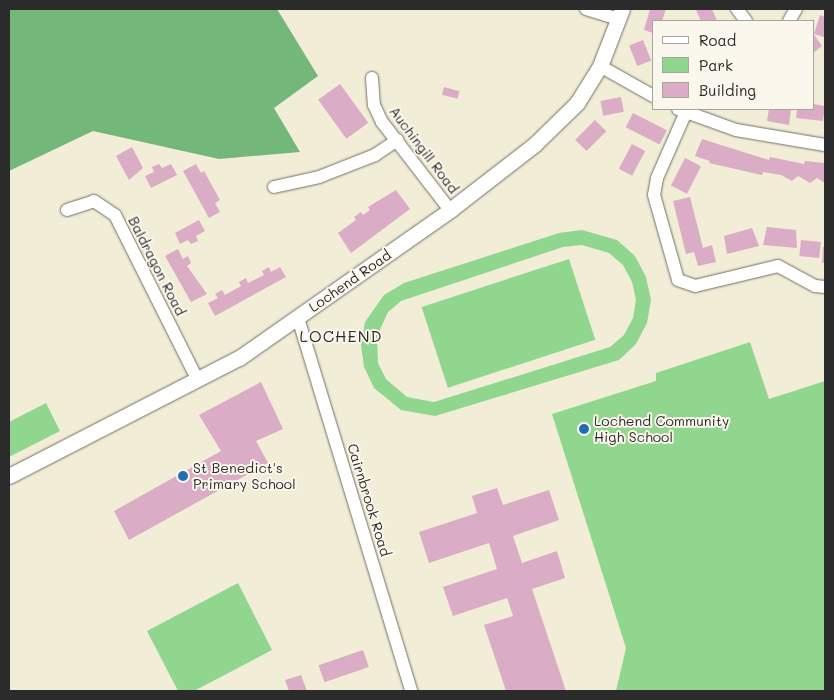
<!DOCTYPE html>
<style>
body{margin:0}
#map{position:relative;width:834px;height:700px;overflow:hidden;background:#f2edd6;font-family:Mali,sans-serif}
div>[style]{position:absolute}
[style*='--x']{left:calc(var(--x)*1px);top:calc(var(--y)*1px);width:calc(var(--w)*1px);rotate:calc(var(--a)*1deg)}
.green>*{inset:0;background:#90d68f;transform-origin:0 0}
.forest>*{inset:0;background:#74b77a}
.building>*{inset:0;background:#dbacc5;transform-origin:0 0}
.roads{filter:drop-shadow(0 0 1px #716f67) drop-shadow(0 0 1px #716f67)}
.minor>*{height:12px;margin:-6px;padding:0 6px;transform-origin:6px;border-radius:6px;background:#fff}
.tertiary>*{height:15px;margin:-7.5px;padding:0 7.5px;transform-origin:7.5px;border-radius:7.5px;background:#fff}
.dots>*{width:14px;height:14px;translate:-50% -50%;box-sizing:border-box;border:2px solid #fbf7ec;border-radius:50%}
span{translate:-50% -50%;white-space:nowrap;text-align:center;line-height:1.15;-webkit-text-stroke:4px #fbf7ec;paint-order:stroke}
.street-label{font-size:14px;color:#2b2b2b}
.poi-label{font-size:14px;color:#2b2b2b}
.left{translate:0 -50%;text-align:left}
.quarter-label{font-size:16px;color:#2b2b2b;letter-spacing:1px}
.frame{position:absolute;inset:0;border:10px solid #2b2b2b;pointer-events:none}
.legend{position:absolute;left:652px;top:20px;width:162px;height:90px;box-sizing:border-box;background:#fbf7ec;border:1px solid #a8a59f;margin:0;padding:6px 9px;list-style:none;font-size:15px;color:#2b2b2b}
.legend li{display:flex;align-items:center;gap:10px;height:25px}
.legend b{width:25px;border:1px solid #a8a59f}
</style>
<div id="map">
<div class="green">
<i style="clip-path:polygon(evenodd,582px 230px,617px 240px,635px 256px,646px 277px,651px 300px,647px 323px,636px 344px,619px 360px,435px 416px,401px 410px,374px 388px,364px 367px,361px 345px,365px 322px,384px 295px,404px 283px,559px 233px,582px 230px,582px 245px,609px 253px,623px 265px,632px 282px,636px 300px,633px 318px,624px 335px,610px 347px,434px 402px,407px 397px,386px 379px,378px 363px,377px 336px,388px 312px,401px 301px,563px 247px,582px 245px)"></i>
<i style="left:569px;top:259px;width:85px;height:155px;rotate:72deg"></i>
<i style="clip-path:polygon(750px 342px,769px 399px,825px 381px,825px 691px,616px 691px,626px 648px,552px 414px,656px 381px,656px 373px)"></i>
<i style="clip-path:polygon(46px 403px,60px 431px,9px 457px,9px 422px)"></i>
<i style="clip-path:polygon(238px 583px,272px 650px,194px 691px,178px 691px,147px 631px)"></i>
</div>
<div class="forest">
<i style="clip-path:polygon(9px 9px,277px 9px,318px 76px,274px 108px,300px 152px,219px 159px,93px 131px,9px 171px)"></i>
</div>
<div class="building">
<i style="clip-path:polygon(650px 9px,666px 9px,662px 21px,653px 21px,653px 33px,644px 30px)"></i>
<i style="clip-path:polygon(712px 9px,717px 21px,701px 21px,696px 10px)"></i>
<i style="clip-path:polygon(820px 15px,825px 17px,824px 37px,814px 34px)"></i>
<i style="clip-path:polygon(813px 33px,822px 46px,813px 53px)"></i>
<i style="left:643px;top:40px;width:22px;height:15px;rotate:68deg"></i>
<i style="left:340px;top:84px;width:48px;height:27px;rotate:54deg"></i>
<i style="left:444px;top:87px;width:16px;height:8px;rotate:15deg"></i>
<i style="left:621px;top:97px;width:15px;height:21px;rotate:79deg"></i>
<i style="clip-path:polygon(813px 104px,825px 106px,823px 121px,796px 118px,797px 109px,813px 109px)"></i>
<i style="clip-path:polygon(769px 109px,791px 110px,789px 125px,767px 121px)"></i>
<i style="left:633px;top:113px;width:38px;height:16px;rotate:27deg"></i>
<i style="left:595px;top:120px;width:16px;height:28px;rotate:45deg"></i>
<i style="clip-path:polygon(702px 139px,769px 160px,770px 157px,804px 164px,805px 161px,825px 163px,825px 183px,817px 178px,810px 183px,798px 176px,792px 181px,781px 175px,763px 172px,762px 175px,709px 163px,710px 161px,695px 156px)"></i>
<i style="left:632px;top:144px;width:15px;height:28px;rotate:28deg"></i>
<i style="clip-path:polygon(132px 147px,143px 168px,129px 180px,116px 156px)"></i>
<i style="left:685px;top:158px;width:18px;height:31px;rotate:27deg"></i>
<i style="clip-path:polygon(159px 164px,162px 168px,171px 164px,177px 175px,151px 188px,145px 176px,154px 172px,152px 167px)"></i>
<i style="clip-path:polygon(196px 164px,201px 173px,204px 171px,220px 200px,215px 203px,220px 212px,209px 218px,183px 171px)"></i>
<i style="clip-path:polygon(396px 190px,410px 209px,351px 253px,338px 233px,356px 220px,354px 217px,361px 212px,363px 215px,370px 210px,368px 207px)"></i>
<i style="clip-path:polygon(690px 197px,703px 248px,712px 245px,716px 262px,698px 266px,694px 252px,686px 254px,673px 201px)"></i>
<i style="clip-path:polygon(199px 220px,205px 231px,196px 236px,198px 241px,191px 244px,188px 240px,180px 244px,175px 233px)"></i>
<i style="clip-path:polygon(767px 227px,796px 230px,797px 248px,763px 245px)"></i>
<i style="clip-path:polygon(752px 228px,759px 246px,727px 254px,724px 236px)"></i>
<i style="left:801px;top:240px;width:20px;height:16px;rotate:6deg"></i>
<i style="clip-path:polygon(823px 247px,825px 247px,825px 263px,822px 263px)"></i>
<i style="clip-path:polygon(178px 249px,183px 259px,188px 256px,191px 263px,187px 266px,207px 294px,191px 302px,165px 256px)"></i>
<i style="clip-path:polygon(269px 267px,271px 272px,280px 267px,286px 277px,215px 316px,208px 303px,218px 298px,215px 294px,222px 290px,225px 295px,241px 286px,239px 282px,246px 278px,248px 283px,264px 275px,262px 271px)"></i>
<i style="clip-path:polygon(261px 382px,283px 429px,256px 441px,268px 463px,129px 540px,114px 511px,221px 451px,199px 415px)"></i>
<i style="clip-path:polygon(497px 488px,503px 505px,549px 490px,559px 520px,513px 536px,522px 563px,557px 551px,565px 578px,532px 589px,566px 691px,506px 691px,484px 625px,513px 616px,507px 598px,453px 616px,443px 587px,497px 569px,489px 543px,429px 563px,419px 532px,477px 513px,472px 496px)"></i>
<i style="left:363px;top:650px;width:18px;height:47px;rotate:71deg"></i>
<i style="clip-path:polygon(301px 675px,307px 691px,289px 691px,285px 680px)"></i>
</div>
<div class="roads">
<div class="minor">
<i style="--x:586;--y:9;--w:34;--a:17"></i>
<i style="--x:737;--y:9;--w:15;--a:53"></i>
<i style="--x:789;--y:21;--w:14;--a:-60"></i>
<i style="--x:600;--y:66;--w:61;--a:29.5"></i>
<i style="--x:372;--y:78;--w:27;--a:86"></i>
<i style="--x:374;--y:105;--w:19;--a:65"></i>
<i style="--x:382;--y:122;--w:111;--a:52.3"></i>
<i style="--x:678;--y:109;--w:62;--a:19.9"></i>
<i style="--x:736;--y:130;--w:90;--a:9.6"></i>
<i style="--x:686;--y:112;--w:72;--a:113.7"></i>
<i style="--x:657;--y:178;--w:17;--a:100"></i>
<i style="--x:654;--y:195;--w:88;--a:74.2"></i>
<i style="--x:678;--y:280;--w:18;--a:19"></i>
<i style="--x:695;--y:286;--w:85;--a:-13.5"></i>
<i style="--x:778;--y:266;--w:42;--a:28.4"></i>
<i style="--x:815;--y:286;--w:10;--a:6"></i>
<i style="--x:274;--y:187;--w:46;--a:-12.5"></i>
<i style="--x:319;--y:177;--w:60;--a:-21.4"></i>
<i style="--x:375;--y:155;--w:27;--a:-34"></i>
<i style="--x:67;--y:210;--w:28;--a:-18"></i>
<i style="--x:94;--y:201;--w:25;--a:34"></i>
<i style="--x:115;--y:215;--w:183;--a:63.4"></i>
<i style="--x:298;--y:318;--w:390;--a:73.1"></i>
</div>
<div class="tertiary">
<i style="--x:9;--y:476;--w:259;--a:-27.2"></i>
<i style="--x:239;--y:358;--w:258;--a:-35"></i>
<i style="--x:450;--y:210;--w:108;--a:-37.8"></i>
<i style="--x:535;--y:144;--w:59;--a:-44.3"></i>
<i style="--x:577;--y:103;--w:44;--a:-58.1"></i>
<i style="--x:600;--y:66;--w:61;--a:-68.9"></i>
</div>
</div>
<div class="dots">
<i style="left:584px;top:429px;background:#1f6fb2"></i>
<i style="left:183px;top:476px;background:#1f6fb2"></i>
</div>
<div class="street-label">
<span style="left:424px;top:150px;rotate:53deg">Auchingill Road</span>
<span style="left:157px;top:266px;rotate:63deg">Baldragon Road</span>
<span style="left:350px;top:281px;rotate:-35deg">Lochend Road</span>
<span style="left:369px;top:500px;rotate:73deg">Cairnbrook Road</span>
</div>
<div class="poi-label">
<span class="left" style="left:594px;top:429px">Lochend Community<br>High School</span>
<span class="left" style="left:193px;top:476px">St Benedict's<br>Primary School</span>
</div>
<div class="quarter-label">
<span style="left:341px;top:336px">LOCHEND</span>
</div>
<div class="frame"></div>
<ul class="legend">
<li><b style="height:6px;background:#fff"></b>Road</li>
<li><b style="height:14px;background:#90d68f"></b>Park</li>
<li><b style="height:14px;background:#dbacc5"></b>Building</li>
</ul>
</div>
